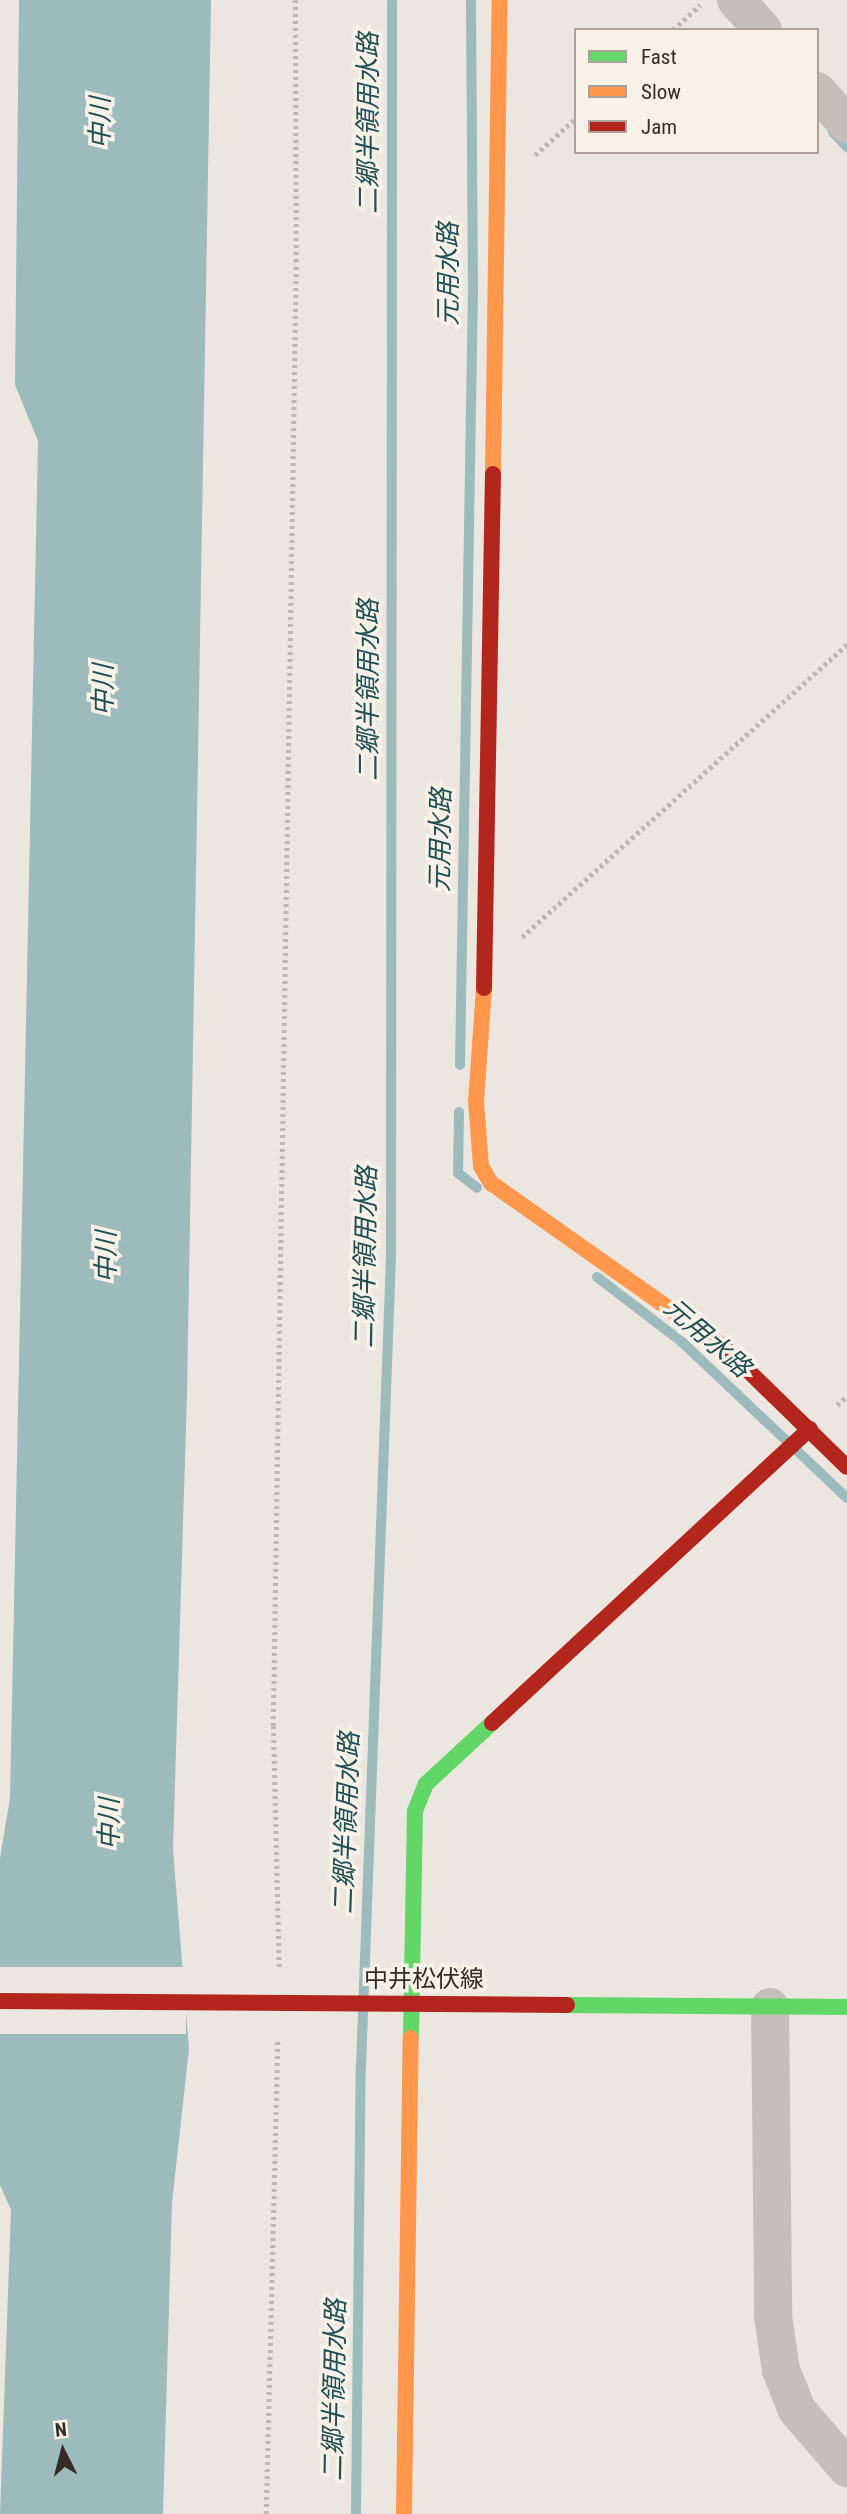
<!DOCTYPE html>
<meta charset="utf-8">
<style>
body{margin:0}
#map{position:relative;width:847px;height:2514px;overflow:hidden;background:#ece6e0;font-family:"Roboto Condensed","Noto Sans JP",sans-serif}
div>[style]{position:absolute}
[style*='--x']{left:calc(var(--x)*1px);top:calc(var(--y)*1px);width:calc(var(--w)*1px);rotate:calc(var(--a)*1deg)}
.water>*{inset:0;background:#9ebbbc}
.pier>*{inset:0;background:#ece6e0;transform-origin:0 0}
.stream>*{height:10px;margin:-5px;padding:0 5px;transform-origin:5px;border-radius:5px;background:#9ebbbc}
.path>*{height:4.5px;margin-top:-2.25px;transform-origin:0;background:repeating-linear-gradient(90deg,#beb7b2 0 3.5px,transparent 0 7px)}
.street>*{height:38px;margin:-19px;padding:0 19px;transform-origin:19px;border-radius:19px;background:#c5bfb9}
.fast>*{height:16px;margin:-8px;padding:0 8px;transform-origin:8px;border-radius:8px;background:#63d668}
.slow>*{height:16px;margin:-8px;padding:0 8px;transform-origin:8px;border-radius:8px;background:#ff974d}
.jam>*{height:16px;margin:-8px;padding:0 8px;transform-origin:8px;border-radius:8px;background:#b3261e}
span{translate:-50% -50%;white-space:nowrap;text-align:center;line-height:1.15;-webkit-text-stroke:7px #f8f1e8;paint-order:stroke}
.street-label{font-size:24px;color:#352c28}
.water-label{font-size:26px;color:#205054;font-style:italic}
.legend{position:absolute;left:574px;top:28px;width:245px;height:126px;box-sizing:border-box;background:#f8f1e8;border:2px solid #aaa29b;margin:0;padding:9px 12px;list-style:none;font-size:21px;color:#352c28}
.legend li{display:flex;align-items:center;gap:14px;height:35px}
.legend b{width:35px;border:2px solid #aaa29b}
.north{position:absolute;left:28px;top:2416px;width:70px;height:70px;-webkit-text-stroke:5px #f8f1e8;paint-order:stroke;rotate:354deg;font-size:19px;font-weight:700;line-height:28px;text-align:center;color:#352c28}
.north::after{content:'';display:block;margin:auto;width:24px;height:32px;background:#352c28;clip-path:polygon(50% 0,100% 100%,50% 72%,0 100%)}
</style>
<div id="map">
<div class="water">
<i style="clip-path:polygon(19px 0,211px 0,187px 1395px,173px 1849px,189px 2049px,172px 2203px,163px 2514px,0 2514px,11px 2210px,0 2185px,0 1858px,10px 1798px,38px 441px,15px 385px)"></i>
</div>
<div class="pier">
<i style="left:0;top:1967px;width:186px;height:67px"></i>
</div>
<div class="stream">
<i style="--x:833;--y:132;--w:21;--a:47"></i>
<i style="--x:460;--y:1065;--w:773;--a:-89.04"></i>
<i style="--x:473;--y:292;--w:292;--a:-90.4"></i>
<i style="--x:459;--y:1112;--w:61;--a:90.9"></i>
<i style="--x:458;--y:1173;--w:24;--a:38"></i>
<i style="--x:597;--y:1277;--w:107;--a:37.4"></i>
<i style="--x:682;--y:1342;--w:227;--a:43.4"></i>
<i style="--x:356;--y:2514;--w:447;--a:-89.4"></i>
<i style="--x:361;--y:2067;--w:813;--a:-87.88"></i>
<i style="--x:391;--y:1255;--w:1255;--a:-89.95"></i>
</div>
<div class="path">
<i style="--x:673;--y:30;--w:37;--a:-43"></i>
<i style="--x:535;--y:155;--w:55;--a:-42.1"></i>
<i style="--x:522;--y:937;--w:438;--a:-42"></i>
<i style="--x:837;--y:1405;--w:13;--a:-42"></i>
<i style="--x:279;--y:1967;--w:241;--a:-91.4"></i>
<i style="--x:273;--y:1726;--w:1464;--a:-89.1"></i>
<i style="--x:296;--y:262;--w:262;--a:-90.2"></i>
<i style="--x:266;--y:2514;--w:475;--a:-88.6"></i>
</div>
<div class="street">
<i style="--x:736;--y:0;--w:40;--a:48"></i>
<i style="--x:817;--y:91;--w:45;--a:47.7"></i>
<i style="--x:770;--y:2007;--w:309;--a:89.4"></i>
<i style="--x:773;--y:2316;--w:55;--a:81.6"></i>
<i style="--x:781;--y:2370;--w:43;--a:68.2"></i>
<i style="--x:797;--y:2410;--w:77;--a:49.2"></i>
</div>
<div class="fast">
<i style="--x:567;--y:2005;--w:280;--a:0.4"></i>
<i style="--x:411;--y:2038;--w:227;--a:-89"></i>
<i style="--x:415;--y:1811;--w:29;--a:-68"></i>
<i style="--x:426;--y:1784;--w:90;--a:-42.7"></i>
</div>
<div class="slow">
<i style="--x:493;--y:474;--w:474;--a:-89.2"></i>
<i style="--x:484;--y:988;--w:113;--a:94"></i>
<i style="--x:476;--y:1101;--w:65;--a:85.6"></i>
<i style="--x:481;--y:1166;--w:20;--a:60"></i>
<i style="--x:491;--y:1183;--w:286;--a:35.2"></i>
<i style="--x:404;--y:2514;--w:476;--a:-89.2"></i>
</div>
<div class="jam">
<i style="--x:484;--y:988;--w:514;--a:-89"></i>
<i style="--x:725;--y:1348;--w:170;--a:44.3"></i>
<i style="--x:492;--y:1723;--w:433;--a:-42.8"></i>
<i style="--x:0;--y:2001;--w:567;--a:0.4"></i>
</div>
<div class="street-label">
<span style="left:424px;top:1980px">中井松伏線</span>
</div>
<div class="water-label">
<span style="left:101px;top:123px;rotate:-90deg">中川</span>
<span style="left:369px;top:123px;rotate:-90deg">二郷半領用水路</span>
<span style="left:449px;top:274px;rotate:-90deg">元用水路</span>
<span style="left:104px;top:690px;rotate:-90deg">中川</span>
<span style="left:369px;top:690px;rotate:-90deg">二郷半領用水路</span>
<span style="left:441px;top:840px;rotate:-89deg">元用水路</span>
<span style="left:107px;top:1257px;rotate:-90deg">中川</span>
<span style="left:366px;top:1257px;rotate:-89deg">二郷半領用水路</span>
<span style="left:707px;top:1338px;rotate:41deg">元用水路</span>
<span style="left:347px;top:1823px;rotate:-88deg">二郷半領用水路</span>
<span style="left:110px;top:1824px;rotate:-90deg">中川</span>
<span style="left:335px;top:2390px;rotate:-89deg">二郷半領用水路</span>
</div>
<ul class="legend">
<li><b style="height:9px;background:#63d668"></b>Fast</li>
<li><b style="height:9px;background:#ff974d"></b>Slow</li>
<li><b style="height:9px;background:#b3261e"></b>Jam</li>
</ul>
<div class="north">N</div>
</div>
